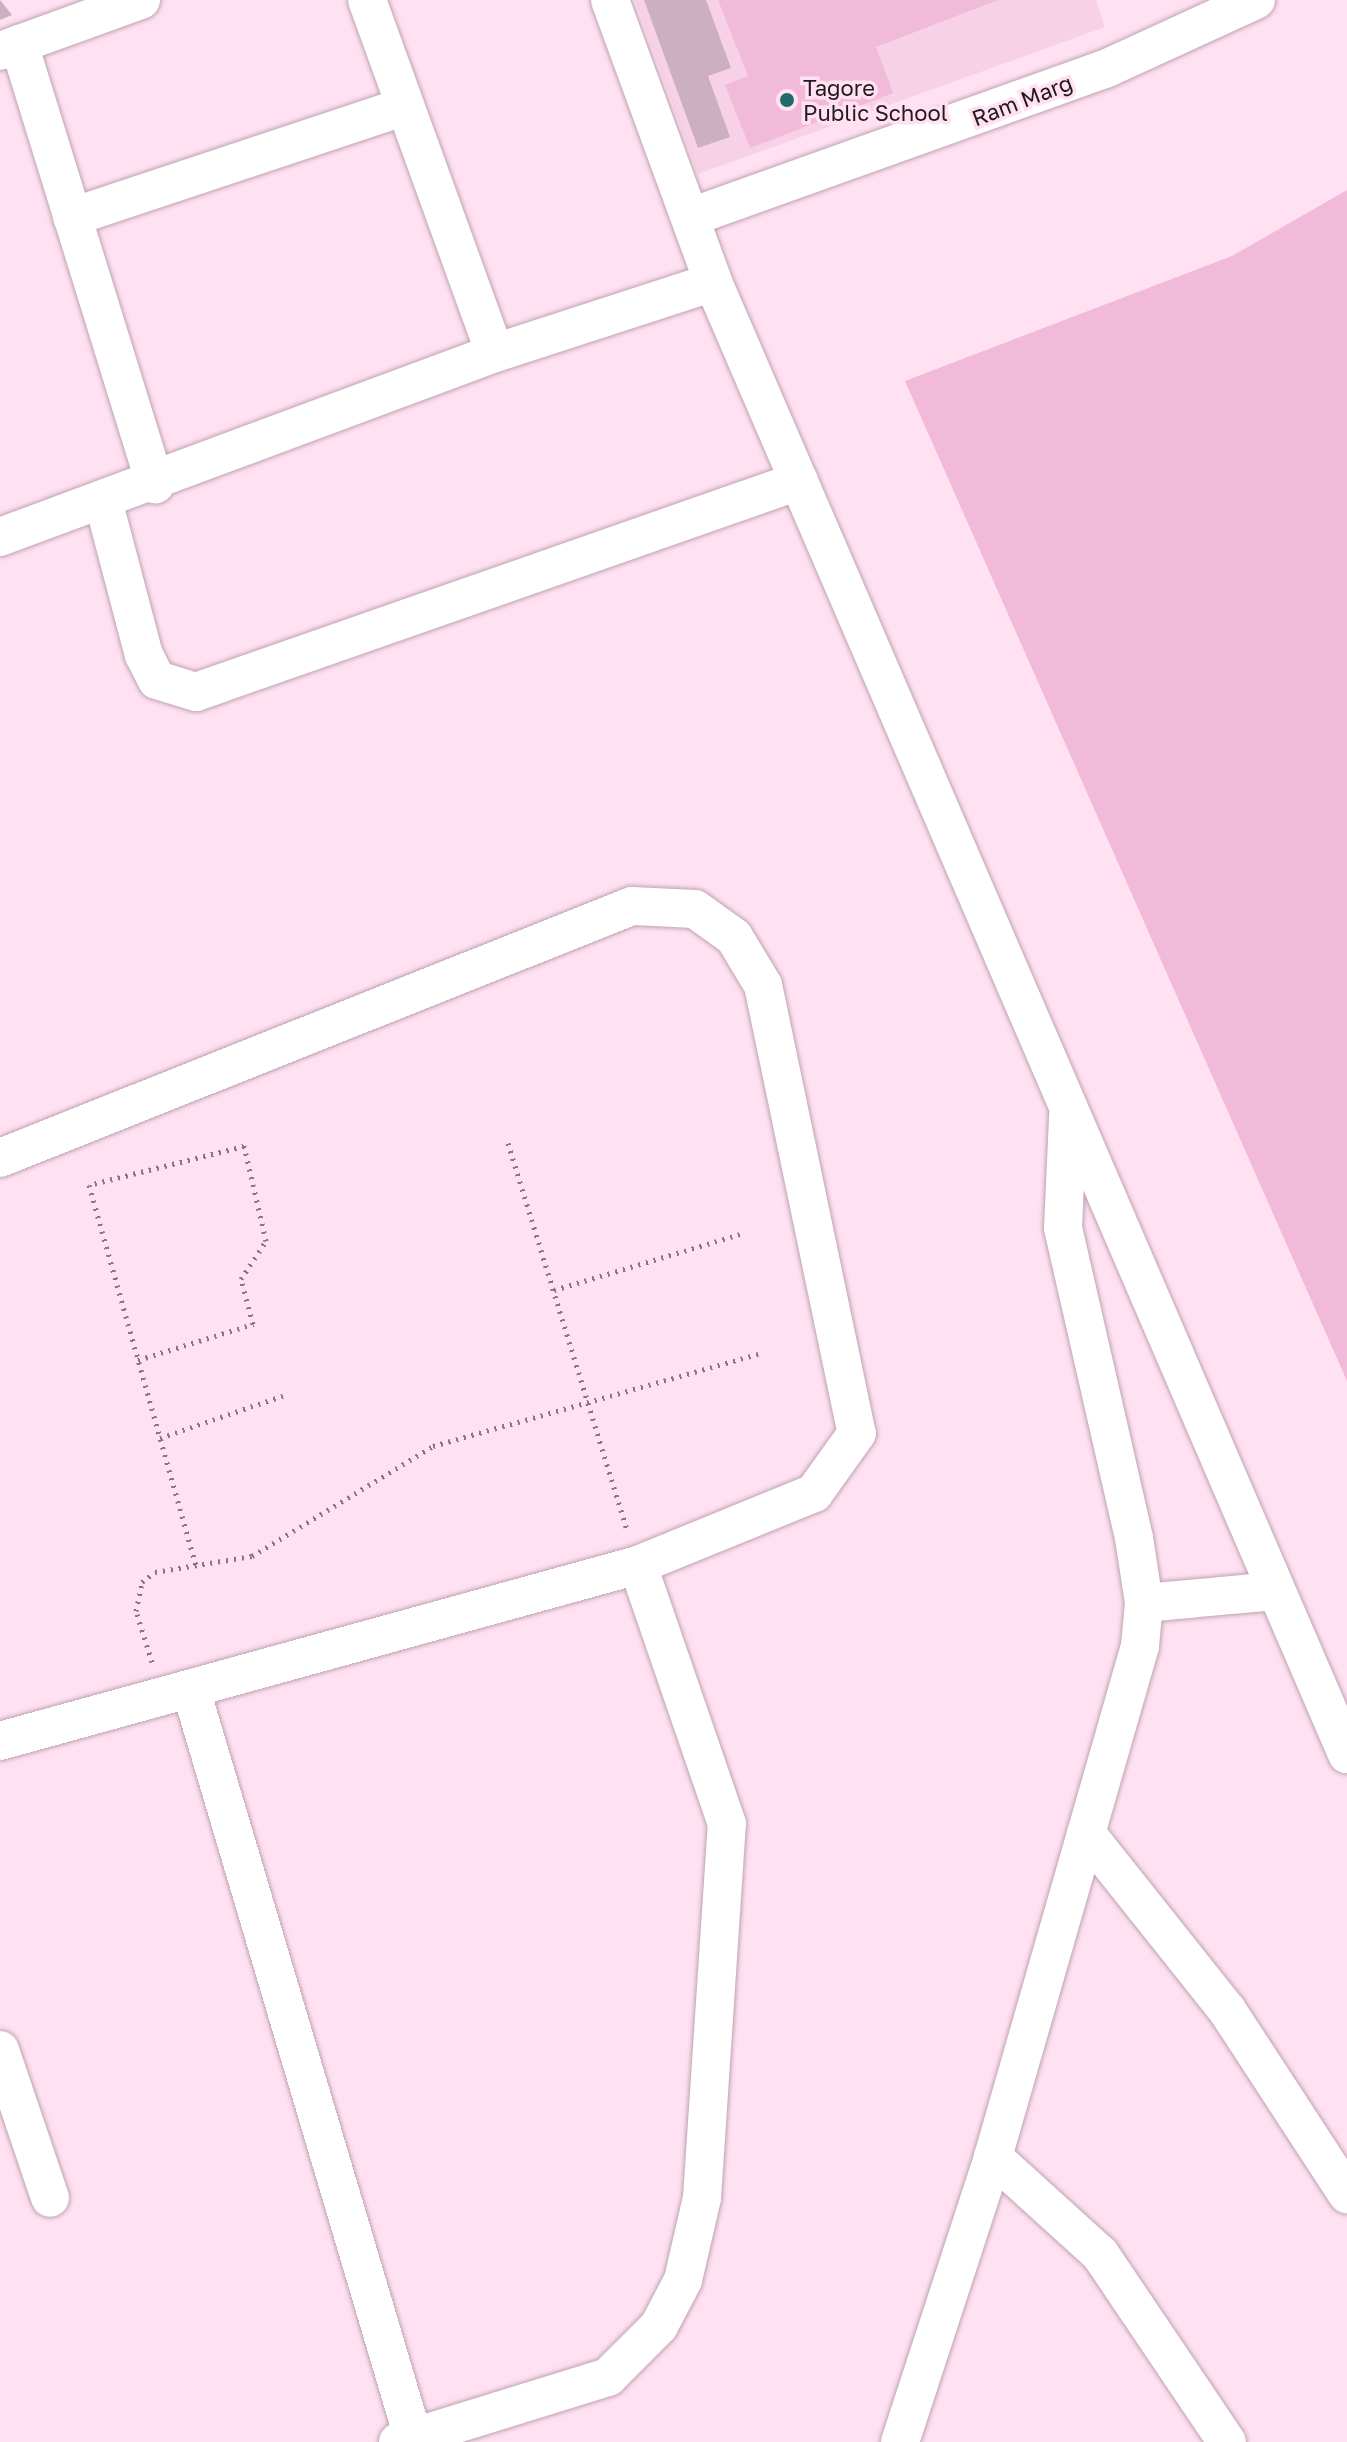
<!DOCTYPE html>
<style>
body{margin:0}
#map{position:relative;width:1347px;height:2442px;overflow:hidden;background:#ffe1f1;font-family:"Golos Text",sans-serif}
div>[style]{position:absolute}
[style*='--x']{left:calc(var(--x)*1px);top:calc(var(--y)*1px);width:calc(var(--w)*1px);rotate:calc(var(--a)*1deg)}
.built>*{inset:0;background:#f7d2e6}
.green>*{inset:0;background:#f0bad8}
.building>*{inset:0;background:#ccb0bf}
.path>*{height:5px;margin-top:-2.5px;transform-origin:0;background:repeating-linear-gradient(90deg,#8a7681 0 2px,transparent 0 8px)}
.roads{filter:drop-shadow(0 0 2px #bfa3b2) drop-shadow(0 0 2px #bfa3b2)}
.minor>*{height:38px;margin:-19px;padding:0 19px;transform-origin:19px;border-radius:19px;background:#fff}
.dots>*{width:22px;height:22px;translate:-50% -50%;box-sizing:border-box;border:4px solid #ffe1f1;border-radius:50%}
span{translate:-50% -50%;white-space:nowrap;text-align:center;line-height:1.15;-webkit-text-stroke:7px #ffe1f1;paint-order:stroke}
.poi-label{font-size:22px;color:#23191f}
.left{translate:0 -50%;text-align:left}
.street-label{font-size:22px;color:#23191f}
</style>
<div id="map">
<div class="built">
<i style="clip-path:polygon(635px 0,1096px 0,1105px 27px,698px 174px)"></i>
</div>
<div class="green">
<i style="clip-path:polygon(718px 0,998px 0,876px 47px,893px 93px,750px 148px,725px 85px,748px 76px)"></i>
<i style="clip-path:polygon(1347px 190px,1347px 1381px,905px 381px,1232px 256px)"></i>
</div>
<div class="building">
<i style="clip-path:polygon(0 0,12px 15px,0 20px)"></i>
<i style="clip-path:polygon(644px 0,706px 0,731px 68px,708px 76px,730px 137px,698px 148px)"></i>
</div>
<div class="path">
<i style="--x:508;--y:1143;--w:404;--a:72.9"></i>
<i style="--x:554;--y:1290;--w:195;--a:-16.7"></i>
<i style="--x:138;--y:1360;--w:121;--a:-17.4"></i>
<i style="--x:253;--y:1324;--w:47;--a:-104.9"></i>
<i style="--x:241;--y:1279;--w:45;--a:-56.7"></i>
<i style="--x:266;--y:1241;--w:98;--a:-103"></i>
<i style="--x:244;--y:1146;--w:160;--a:165.9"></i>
<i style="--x:89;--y:1185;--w:398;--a:74.3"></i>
<i style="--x:160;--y:1438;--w:132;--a:-19"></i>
<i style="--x:152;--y:1662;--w:53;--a:-107.4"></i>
<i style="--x:136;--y:1611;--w:30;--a:-78"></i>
<i style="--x:142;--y:1582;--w:16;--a:-38"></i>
<i style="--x:155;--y:1572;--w:98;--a:-9.4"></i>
<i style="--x:252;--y:1556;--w:212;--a:-31.3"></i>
<i style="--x:433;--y:1446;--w:338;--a:-15.8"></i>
</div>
<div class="roads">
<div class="minor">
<i style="--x:367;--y:0;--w:375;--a:70.1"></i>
<i style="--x:610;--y:0;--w:300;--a:69.9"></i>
<i style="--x:713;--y:282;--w:1603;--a:66.7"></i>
<i style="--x:19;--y:44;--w:461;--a:72.8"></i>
<i style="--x:0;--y:51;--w:150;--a:-19.9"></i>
<i style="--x:72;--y:217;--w:351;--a:-18.4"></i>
<i style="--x:691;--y:217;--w:440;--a:-19.7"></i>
<i style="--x:1105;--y:69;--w:166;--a:-24.6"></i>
<i style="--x:104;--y:504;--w:156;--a:75.2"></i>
<i style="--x:144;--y:655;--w:28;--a:63"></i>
<i style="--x:157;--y:680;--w:41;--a:17.1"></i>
<i style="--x:196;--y:692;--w:639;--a:-19.29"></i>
<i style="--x:0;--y:537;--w:528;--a:-20.39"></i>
<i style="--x:495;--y:353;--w:229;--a:-18"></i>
<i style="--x:0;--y:1158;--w:680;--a:-21.74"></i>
<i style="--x:632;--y:906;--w:63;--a:2.7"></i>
<i style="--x:695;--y:909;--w:48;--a:35.7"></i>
<i style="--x:734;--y:937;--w:56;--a:58.9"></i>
<i style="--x:763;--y:985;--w:458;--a:78.2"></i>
<i style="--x:857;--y:1433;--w:74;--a:125.6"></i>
<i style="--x:814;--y:1493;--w:190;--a:157.8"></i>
<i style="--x:638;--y:1565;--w:662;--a:164.58"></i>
<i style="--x:1144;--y:1603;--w:132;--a:-5.2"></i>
<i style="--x:191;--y:1690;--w:779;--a:73.45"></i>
<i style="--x:1086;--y:1833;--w:226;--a:51.5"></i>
<i style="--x:1227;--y:2010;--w:220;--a:56.9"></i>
<i style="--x:0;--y:2050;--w:156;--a:71.3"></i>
<i style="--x:993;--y:2157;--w:144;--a:42.2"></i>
<i style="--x:1100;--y:2254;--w:227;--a:56"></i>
<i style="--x:398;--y:2442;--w:220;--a:-17.2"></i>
<i style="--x:608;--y:2377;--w:72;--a:-45"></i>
<i style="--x:659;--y:2326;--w:52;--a:-62.4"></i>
<i style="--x:683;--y:2280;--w:84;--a:-77"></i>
<i style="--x:702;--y:2198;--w:375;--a:-86.2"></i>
<i style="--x:727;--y:1824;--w:274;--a:-109"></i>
<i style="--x:900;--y:2442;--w:300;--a:-71.9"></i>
<i style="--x:993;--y:2157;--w:532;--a:-73.95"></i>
<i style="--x:1140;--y:1646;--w:43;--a:-84.7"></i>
<i style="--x:1144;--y:1603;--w:66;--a:-98.7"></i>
<i style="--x:1134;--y:1538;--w:318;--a:-102.9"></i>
<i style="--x:1063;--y:1228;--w:112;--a:-87.4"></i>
</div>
</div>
<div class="dots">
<i style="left:787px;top:100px;background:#1f6b6e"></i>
</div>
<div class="poi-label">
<span class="left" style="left:803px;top:100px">Tagore<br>Public School</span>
</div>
<div class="street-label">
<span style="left:1022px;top:100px;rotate:-21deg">Ram Marg</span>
</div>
</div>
